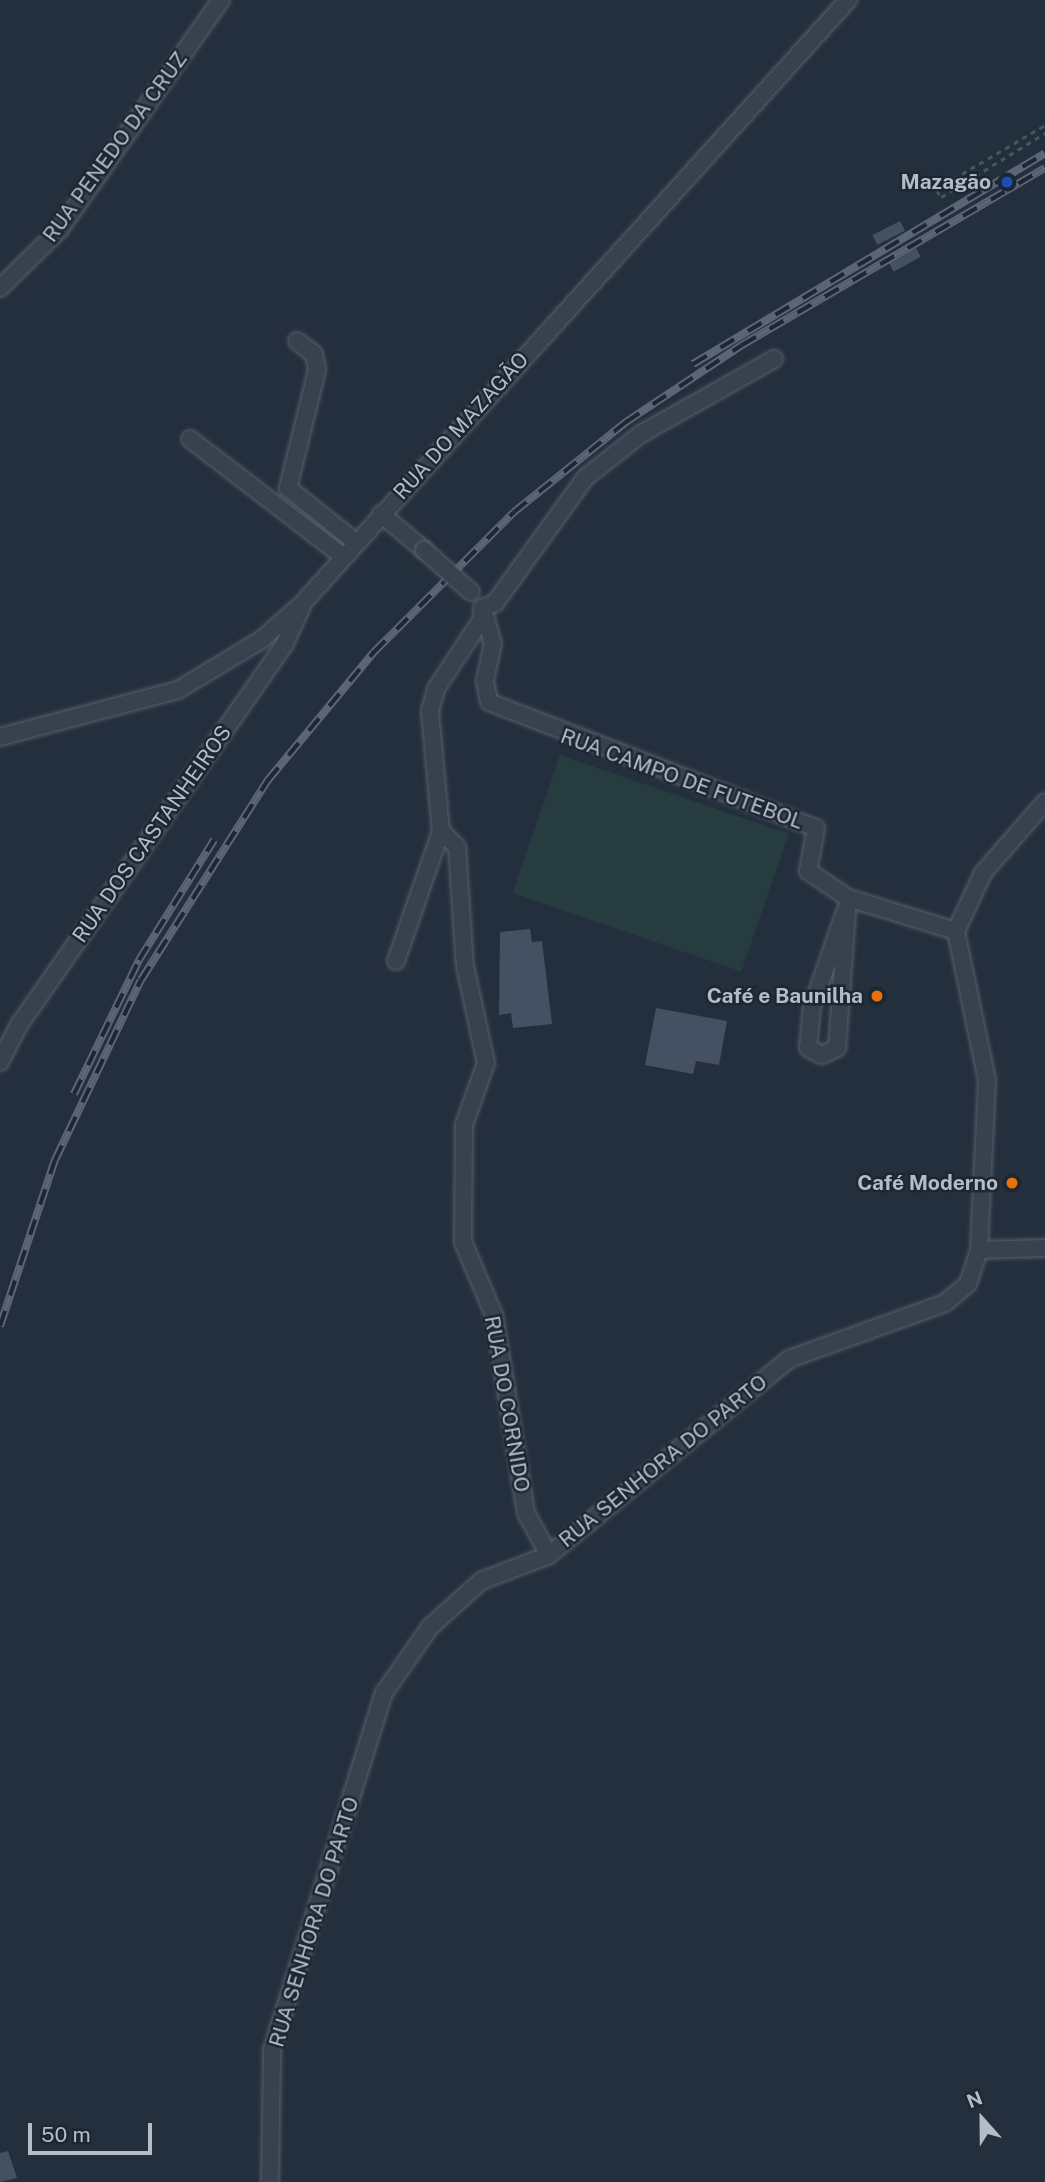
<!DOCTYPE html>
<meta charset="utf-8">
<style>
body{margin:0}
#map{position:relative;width:1045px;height:2182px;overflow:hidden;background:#242f3e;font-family:"Public Sans",sans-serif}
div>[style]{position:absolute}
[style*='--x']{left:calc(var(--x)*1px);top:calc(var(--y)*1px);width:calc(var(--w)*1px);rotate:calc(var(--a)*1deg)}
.green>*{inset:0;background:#263c3f;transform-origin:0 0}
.building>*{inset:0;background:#455162;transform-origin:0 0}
.path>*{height:2.5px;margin-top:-1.25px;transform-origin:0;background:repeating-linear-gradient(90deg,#44595c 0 5px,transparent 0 10px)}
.roads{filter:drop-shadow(0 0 2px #565f6c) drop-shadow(0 0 2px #565f6c)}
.minor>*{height:16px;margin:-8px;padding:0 8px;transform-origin:8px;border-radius:8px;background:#38414e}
.rail>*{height:8px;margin-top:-4px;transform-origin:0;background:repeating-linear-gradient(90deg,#1d2633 0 16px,#5a6575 0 32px);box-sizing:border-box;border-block:2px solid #5a6575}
.bridges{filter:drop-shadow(0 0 2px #565f6c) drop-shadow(0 0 2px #565f6c)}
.minor-bridge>*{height:16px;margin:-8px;padding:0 8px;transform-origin:8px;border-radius:8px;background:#38414e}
.dots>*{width:19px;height:19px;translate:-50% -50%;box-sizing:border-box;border:4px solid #1d2633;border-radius:50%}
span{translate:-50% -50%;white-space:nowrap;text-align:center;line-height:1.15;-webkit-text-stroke:5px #1d2633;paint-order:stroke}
.street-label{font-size:21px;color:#b4bcc9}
.poi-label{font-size:21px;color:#b4bcc9;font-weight:700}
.right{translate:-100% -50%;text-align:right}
.north{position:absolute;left:947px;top:2084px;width:70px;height:70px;-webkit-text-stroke:5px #1d2633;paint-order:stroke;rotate:339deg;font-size:19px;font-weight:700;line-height:28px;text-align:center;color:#b4bcc9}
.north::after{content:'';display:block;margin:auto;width:24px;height:32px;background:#b4bcc9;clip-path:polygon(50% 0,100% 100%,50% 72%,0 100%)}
.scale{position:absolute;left:28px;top:2123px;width:124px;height:32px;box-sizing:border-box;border:4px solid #b4bcc9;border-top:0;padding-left:9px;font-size:21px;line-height:24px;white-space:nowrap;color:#b4bcc9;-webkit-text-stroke:5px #1d2633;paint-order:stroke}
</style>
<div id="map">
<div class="green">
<i style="left:560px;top:755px;width:242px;height:146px;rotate:19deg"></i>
</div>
<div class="building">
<i style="left:900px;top:221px;width:11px;height:31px;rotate:63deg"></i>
<i style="left:916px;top:248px;width:10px;height:31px;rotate:61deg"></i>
<i style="clip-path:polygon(530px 929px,532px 942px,542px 941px,552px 1024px,513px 1028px,511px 1013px,499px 1015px,500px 932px)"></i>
<i style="clip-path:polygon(656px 1008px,727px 1021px,719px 1065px,696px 1061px,693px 1074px,645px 1065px)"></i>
<i style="clip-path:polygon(8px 2151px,17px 2178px,0 2182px,0 2153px)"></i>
</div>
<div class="path">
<i style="--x:939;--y:195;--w:7;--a:-117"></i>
<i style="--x:936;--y:189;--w:126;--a:-30.4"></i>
<i style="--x:941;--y:197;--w:122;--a:-31.6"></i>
</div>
<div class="roads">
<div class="minor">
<i style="--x:0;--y:288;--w:84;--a:-44.5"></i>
<i style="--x:60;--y:229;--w:280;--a:-54.9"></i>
<i style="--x:297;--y:341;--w:21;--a:37"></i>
<i style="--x:314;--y:354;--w:16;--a:79"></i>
<i style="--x:317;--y:370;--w:122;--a:103.8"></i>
<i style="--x:288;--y:488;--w:88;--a:38.6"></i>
<i style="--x:190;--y:439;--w:194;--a:37.5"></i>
<i style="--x:381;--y:514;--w:56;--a:39.9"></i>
<i style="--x:482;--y:608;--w:11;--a:90"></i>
<i style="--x:482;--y:619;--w:84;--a:123.3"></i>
<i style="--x:436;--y:689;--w:23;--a:105"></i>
<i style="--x:430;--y:711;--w:121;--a:84.8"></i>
<i style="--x:441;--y:831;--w:23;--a:45"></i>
<i style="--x:457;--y:847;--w:119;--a:86.2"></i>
<i style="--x:465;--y:966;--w:99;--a:77.8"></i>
<i style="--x:486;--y:1063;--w:66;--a:109.5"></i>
<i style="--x:464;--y:1125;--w:117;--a:90.5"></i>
<i style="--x:463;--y:1242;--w:79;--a:67"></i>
<i style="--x:494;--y:1315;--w:201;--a:80.8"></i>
<i style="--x:526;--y:1513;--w:48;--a:61.3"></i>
<i style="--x:482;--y:608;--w:14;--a:-21"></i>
<i style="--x:495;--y:603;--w:154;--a:-54.2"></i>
<i style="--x:585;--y:478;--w:71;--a:-38.2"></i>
<i style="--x:641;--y:434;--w:153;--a:-29.4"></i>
<i style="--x:483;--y:609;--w:35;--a:74"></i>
<i style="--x:493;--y:643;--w:39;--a:102"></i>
<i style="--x:485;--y:681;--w:21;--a:79"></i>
<i style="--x:489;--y:702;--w:350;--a:21.1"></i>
<i style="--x:816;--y:828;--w:44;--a:100.5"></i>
<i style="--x:808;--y:871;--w:48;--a:34"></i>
<i style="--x:848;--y:898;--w:113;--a:17"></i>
<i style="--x:0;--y:737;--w:184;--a:-14.8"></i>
<i style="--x:178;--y:690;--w:97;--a:-31.1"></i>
<i style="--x:261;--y:640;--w:53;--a:-41.2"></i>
<i style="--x:301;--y:605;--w:816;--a:-47.88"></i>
<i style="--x:845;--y:912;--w:101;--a:109.2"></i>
<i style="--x:812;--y:1007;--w:41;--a:95.6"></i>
<i style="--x:808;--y:1048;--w:16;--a:27"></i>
<i style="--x:822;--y:1055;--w:17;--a:-25"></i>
<i style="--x:837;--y:1048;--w:150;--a:-85.8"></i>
<i style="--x:396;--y:961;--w:138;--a:-70.9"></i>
<i style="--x:0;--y:1062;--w:42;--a:-62.8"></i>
<i style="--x:19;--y:1025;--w:465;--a:-55.1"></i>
<i style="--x:285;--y:643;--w:38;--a:-65"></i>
<i style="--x:979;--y:1250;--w:66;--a:-1.7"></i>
<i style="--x:270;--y:2182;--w:132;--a:-89.1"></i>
<i style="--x:272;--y:2050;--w:374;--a:-72.6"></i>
<i style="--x:384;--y:1693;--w:80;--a:-55.1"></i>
<i style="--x:430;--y:1627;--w:69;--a:-42"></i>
<i style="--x:481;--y:1581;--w:73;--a:-20.9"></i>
<i style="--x:549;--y:1555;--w:310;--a:-39.2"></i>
<i style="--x:789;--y:1359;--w:166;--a:-19.7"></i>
<i style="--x:945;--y:1303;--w:30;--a:-40"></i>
<i style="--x:968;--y:1284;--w:36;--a:-72"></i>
<i style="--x:979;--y:1250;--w:170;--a:-87.3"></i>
<i style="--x:987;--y:1080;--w:152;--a:-101.8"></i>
<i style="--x:956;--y:931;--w:64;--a:-65"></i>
<i style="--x:983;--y:873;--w:94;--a:-48.9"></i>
</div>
</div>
<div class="rail">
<i style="--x:693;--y:364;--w:410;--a:-30.9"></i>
<i style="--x:74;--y:1094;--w:149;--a:-64.1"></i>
<i style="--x:139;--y:960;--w:142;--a:-58"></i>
<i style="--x:0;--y:1326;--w:175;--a:-71.7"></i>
<i style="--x:55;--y:1160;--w:199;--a:-64.5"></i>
<i style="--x:141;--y:980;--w:237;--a:-57.6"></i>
<i style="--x:268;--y:780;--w:166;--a:-50.4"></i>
<i style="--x:374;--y:652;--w:198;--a:-45"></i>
<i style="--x:514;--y:512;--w:144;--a:-38.8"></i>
<i style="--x:626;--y:422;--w:139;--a:-33.6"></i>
<i style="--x:742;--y:345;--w:351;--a:-30.3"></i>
</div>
<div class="bridges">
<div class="minor-bridge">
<i style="--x:424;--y:550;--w:63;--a:41.8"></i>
</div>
</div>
<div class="dots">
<i style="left:1007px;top:182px;background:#1a4fb4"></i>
<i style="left:877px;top:996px;background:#e8710a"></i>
<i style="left:1012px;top:1183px;background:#e8710a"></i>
</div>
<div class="street-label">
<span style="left:115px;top:147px;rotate:-54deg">RUA PENEDO DA CRUZ</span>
<span style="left:461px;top:426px;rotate:-48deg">RUA DO MAZAGÃO</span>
<span style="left:682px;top:779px;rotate:20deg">RUA CAMPO DE FUTEBOL</span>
<span style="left:152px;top:834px;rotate:-55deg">RUA DOS CASTANHEIROS</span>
<span style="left:507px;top:1404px;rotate:80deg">RUA DO CORNIDO</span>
<span style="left:663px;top:1461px;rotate:-39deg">RUA SENHORA DO PARTO</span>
<span style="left:314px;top:1922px;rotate:-73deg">RUA SENHORA DO PARTO</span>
</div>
<div class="poi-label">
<span class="right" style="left:991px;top:182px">Mazagão</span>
<span class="right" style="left:863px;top:996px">Café e Baunilha</span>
<span class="right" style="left:998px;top:1183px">Café Moderno</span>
</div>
<div class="north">N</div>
<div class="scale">50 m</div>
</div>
